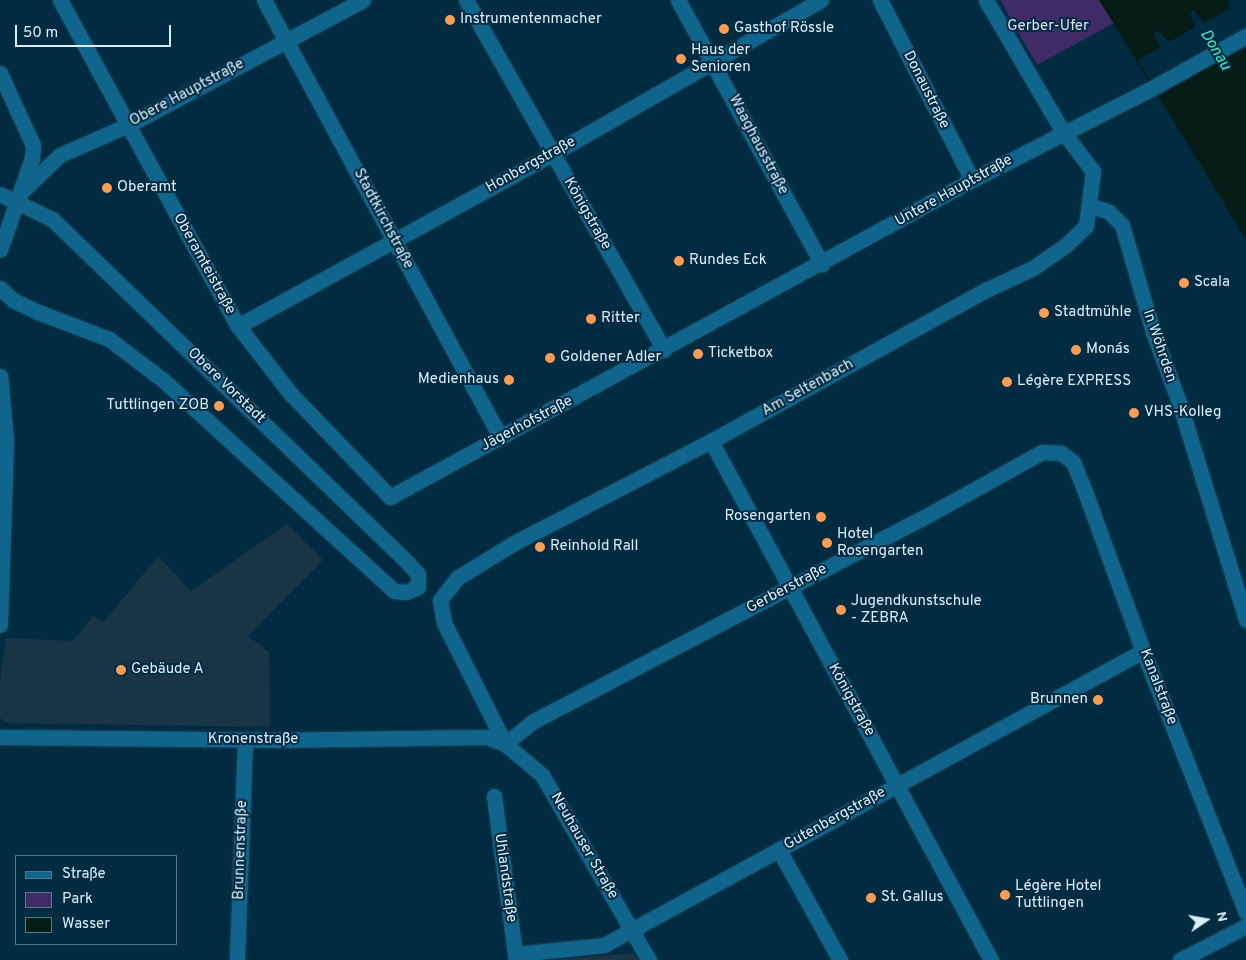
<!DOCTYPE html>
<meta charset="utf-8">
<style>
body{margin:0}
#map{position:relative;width:1246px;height:960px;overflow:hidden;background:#002b40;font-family:Overpass,sans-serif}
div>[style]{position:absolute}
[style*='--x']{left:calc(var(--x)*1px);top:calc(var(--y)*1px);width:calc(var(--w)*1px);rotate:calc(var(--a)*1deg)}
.built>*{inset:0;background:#193545}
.green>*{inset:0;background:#3f2c67}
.water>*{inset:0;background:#051b16}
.pier>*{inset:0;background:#002b40}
.roads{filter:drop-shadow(0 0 1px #1e465b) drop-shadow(0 0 1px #1e465b)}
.minor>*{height:15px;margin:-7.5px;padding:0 7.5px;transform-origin:7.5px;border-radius:7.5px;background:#10658c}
.dots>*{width:14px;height:14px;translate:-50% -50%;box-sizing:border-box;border:2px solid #002b40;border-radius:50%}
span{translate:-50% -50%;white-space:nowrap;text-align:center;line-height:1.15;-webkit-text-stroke:4px #002b40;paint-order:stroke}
.poi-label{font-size:15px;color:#d9effe}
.left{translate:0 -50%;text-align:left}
.right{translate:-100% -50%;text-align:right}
.park-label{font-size:15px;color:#e3ddf8}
.street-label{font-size:15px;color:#d9effe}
.water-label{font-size:16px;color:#3ceeca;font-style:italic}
.legend{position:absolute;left:15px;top:855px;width:162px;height:90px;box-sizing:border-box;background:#002b40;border:1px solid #57798c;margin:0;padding:6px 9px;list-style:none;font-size:15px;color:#d9effe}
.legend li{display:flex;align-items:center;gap:10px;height:25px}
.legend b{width:25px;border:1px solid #57798c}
.north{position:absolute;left:1181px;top:895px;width:50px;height:50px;-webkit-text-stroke:4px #002b40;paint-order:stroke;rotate:78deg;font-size:14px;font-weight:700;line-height:20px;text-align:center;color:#d9effe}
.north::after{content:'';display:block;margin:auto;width:18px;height:22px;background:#d9effe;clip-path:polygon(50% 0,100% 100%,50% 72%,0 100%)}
.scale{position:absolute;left:15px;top:25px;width:156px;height:22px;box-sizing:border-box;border:2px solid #d9effe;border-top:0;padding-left:6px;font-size:15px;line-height:18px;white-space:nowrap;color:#d9effe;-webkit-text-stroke:4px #002b40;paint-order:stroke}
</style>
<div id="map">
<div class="built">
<i style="clip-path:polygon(287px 524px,323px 560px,248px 636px,269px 652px,270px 727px,8px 723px,0 718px,0 681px,6px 638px,73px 641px,93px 616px,103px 623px,158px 556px,191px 591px)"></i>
<i style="clip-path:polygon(634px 953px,638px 960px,553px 960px,609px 955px)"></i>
</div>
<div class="green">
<i style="clip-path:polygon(1000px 0,1099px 0,1114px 23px,1037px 65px)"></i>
</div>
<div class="water">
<i style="clip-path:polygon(1099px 0,1246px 0,1246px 241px,1224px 203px)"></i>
</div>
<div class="pier">
<i style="clip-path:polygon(1228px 0,1246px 0,1246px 47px,1160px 95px,1138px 60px,1160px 47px,1154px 34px,1157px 30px,1169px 42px,1195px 27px,1190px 12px,1193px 10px,1204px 23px,1230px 8px)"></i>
</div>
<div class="roads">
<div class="minor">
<i style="--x:60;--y:0;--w:371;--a:61.4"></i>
<i style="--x:238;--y:326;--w:86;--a:52.1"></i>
<i style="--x:291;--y:394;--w:143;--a:46.1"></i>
<i style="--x:390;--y:497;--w:663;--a:-28.58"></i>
<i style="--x:972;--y:180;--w:196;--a:-27"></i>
<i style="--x:1147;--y:91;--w:113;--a:-29.1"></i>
<i style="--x:264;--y:0;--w:498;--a:61.6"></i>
<i style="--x:466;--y:0;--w:402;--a:60.5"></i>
<i style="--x:678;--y:0;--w:301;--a:61.4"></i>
<i style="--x:880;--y:0;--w:202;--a:62.9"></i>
<i style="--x:0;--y:73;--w:79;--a:65.4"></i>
<i style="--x:33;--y:145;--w:13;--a:94"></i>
<i style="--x:32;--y:158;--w:97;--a:109.2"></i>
<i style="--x:0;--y:194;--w:58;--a:25.7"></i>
<i style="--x:52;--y:219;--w:495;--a:44"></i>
<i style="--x:408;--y:563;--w:15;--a:48"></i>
<i style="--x:418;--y:574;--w:13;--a:90"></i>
<i style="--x:19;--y:194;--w:57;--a:-43.6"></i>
<i style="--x:60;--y:155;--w:74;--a:-23.8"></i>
<i style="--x:128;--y:125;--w:266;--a:-28"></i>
<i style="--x:1089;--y:205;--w:21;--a:19"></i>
<i style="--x:1109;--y:212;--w:18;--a:45"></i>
<i style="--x:1122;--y:225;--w:111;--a:73.8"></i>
<i style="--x:1153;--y:332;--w:78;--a:69.7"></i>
<i style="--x:1180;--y:405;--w:225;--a:72.9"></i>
<i style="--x:0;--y:288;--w:18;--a:43"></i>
<i style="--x:13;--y:300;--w:28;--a:26"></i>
<i style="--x:38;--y:312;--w:76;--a:20.8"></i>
<i style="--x:109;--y:339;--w:68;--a:37.2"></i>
<i style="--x:163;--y:380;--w:313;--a:42.4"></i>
<i style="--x:394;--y:591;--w:12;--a:5"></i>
<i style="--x:406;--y:592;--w:13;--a:-23"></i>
<i style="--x:238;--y:326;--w:358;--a:-28.7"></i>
<i style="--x:552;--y:154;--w:310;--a:-29.8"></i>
<i style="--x:0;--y:376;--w:65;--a:84.7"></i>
<i style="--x:6;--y:441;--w:184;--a:91.9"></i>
<i style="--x:711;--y:441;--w:590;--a:61.65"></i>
<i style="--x:440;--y:600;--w:28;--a:-52"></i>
<i style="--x:457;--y:578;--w:67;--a:-31.6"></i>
<i style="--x:514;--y:543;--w:222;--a:-27.4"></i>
<i style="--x:711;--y:441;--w:316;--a:-28.8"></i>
<i style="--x:988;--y:289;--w:50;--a:-25"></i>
<i style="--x:1033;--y:268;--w:40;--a:-34.9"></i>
<i style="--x:1066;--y:245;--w:28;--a:-44"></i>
<i style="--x:1086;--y:226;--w:55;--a:-82.7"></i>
<i style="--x:1093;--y:171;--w:49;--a:-127.6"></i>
<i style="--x:1063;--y:132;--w:153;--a:-120.3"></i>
<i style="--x:440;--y:600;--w:23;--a:80"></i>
<i style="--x:444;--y:623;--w:136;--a:63.2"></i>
<i style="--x:0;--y:737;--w:267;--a:0.6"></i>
<i style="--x:267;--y:740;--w:220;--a:-0.8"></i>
<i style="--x:487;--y:737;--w:19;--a:21"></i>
<i style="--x:505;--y:744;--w:48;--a:40"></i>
<i style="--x:542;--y:775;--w:214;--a:60"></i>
<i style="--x:505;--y:744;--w:35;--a:-39"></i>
<i style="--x:532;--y:722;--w:439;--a:-27.6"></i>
<i style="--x:921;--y:519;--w:138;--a:-29"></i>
<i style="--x:1042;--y:452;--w:19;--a:3"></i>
<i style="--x:1061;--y:453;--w:15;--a:37"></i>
<i style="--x:1073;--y:462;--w:38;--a:68"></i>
<i style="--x:1087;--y:497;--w:164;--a:70"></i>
<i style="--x:1143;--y:651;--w:281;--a:68.5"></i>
<i style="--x:494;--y:796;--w:165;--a:82.4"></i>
<i style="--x:779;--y:850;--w:126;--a:61"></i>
<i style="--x:516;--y:954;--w:88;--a:-5.8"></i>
<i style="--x:604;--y:945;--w:614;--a:-28.61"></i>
<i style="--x:237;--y:960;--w:220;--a:-87.9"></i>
<i style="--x:1180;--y:960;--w:74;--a:-27.3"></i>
</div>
</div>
<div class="dots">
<i style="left:450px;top:20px;background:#fd9d55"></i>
<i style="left:724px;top:29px;background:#fd9d55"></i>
<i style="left:681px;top:59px;background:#fd9d55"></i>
<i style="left:107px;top:188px;background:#fd9d55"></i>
<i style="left:679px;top:261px;background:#fd9d55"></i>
<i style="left:1184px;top:283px;background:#fd9d55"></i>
<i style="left:1044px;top:313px;background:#fd9d55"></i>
<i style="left:591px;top:319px;background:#fd9d55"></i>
<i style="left:1076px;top:350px;background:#fd9d55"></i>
<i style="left:698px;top:354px;background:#fd9d55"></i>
<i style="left:550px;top:358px;background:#fd9d55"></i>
<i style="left:509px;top:380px;background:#fd9d55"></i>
<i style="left:1007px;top:382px;background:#fd9d55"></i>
<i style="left:219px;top:406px;background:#fd9d55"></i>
<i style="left:1134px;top:413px;background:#fd9d55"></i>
<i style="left:821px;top:517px;background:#fd9d55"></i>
<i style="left:827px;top:543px;background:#fd9d55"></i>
<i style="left:540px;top:547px;background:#fd9d55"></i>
<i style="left:841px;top:610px;background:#fd9d55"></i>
<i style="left:121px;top:670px;background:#fd9d55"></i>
<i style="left:1098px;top:700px;background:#fd9d55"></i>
<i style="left:1005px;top:895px;background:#fd9d55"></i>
<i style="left:871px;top:898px;background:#fd9d55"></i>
</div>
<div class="poi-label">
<span class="left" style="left:460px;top:20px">Instrumentenmacher</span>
<span class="left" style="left:734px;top:29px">Gasthof Rössle</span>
<span class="left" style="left:691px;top:59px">Haus der<br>Senioren</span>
<span class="left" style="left:117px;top:188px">Oberamt</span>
<span class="left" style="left:689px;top:261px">Rundes Eck</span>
<span class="left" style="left:1194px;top:283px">Scala</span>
<span class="left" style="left:1054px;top:313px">Stadtmühle</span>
<span class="left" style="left:601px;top:319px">Ritter</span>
<span class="left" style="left:1086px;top:350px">Monás</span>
<span class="left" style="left:708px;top:354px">Ticketbox</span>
<span class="left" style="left:560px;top:358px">Goldener Adler</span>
<span class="right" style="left:499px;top:380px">Medienhaus</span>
<span class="left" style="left:1017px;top:382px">Légère EXPRESS</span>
<span class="right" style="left:209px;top:406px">Tuttlingen ZOB</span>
<span class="left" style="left:1144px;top:413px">VHS-Kolleg</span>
<span class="right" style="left:811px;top:517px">Rosengarten</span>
<span class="left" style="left:837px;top:543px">Hotel<br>Rosengarten</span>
<span class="left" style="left:550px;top:547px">Reinhold Rall</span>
<span class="left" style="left:851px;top:610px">Jugendkunstschule<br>- ZEBRA</span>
<span class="left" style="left:131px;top:670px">Gebäude A</span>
<span class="right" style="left:1088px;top:700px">Brunnen</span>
<span class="left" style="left:1015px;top:895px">Légère Hotel<br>Tuttlingen</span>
<span class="left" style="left:881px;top:898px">St. Gallus</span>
</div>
<div class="park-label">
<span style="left:1048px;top:27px">Gerber-Ufer</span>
</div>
<div class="street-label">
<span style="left:926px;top:90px;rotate:63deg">Donaustraße</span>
<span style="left:187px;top:93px;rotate:-28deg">Obere Hauptstraße</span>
<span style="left:758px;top:145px;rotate:62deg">Waaghausstraße</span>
<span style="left:531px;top:165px;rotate:-29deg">Honbergstraße</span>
<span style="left:954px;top:191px;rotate:-29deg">Untere Hauptstraße</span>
<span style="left:587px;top:214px;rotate:60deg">Königstraße</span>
<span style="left:383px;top:219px;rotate:62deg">Stadtkirchstraße</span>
<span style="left:204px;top:264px;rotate:61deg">Oberamteistraße</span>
<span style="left:1159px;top:346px;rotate:71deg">In Wöhrden</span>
<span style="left:226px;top:386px;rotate:44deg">Obere Vorstadt</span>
<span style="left:808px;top:388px;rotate:-29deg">Am Seltenbach</span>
<span style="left:527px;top:424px;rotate:-28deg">Jägerhofstraße</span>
<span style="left:787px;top:589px;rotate:-28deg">Gerberstraße</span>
<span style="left:1158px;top:687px;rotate:69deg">Kanalstraße</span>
<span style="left:851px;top:700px;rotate:61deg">Königstraße</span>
<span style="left:253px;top:740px">Kronenstraße</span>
<span style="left:835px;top:819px;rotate:-29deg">Gutenbergstraße</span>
<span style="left:584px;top:846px;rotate:60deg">Neuhauser Straße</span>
<span style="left:241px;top:850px;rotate:-88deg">Brunnenstraße</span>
<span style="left:505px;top:878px;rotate:82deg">Uhlandstraße</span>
</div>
<div class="water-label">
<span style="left:1215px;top:50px;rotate:59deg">Donau</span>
</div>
<ul class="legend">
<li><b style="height:6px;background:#10658c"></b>Straße</li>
<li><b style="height:14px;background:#3f2c67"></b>Park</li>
<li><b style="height:14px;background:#051b16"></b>Wasser</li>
</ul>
<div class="north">N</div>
<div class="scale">50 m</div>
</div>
